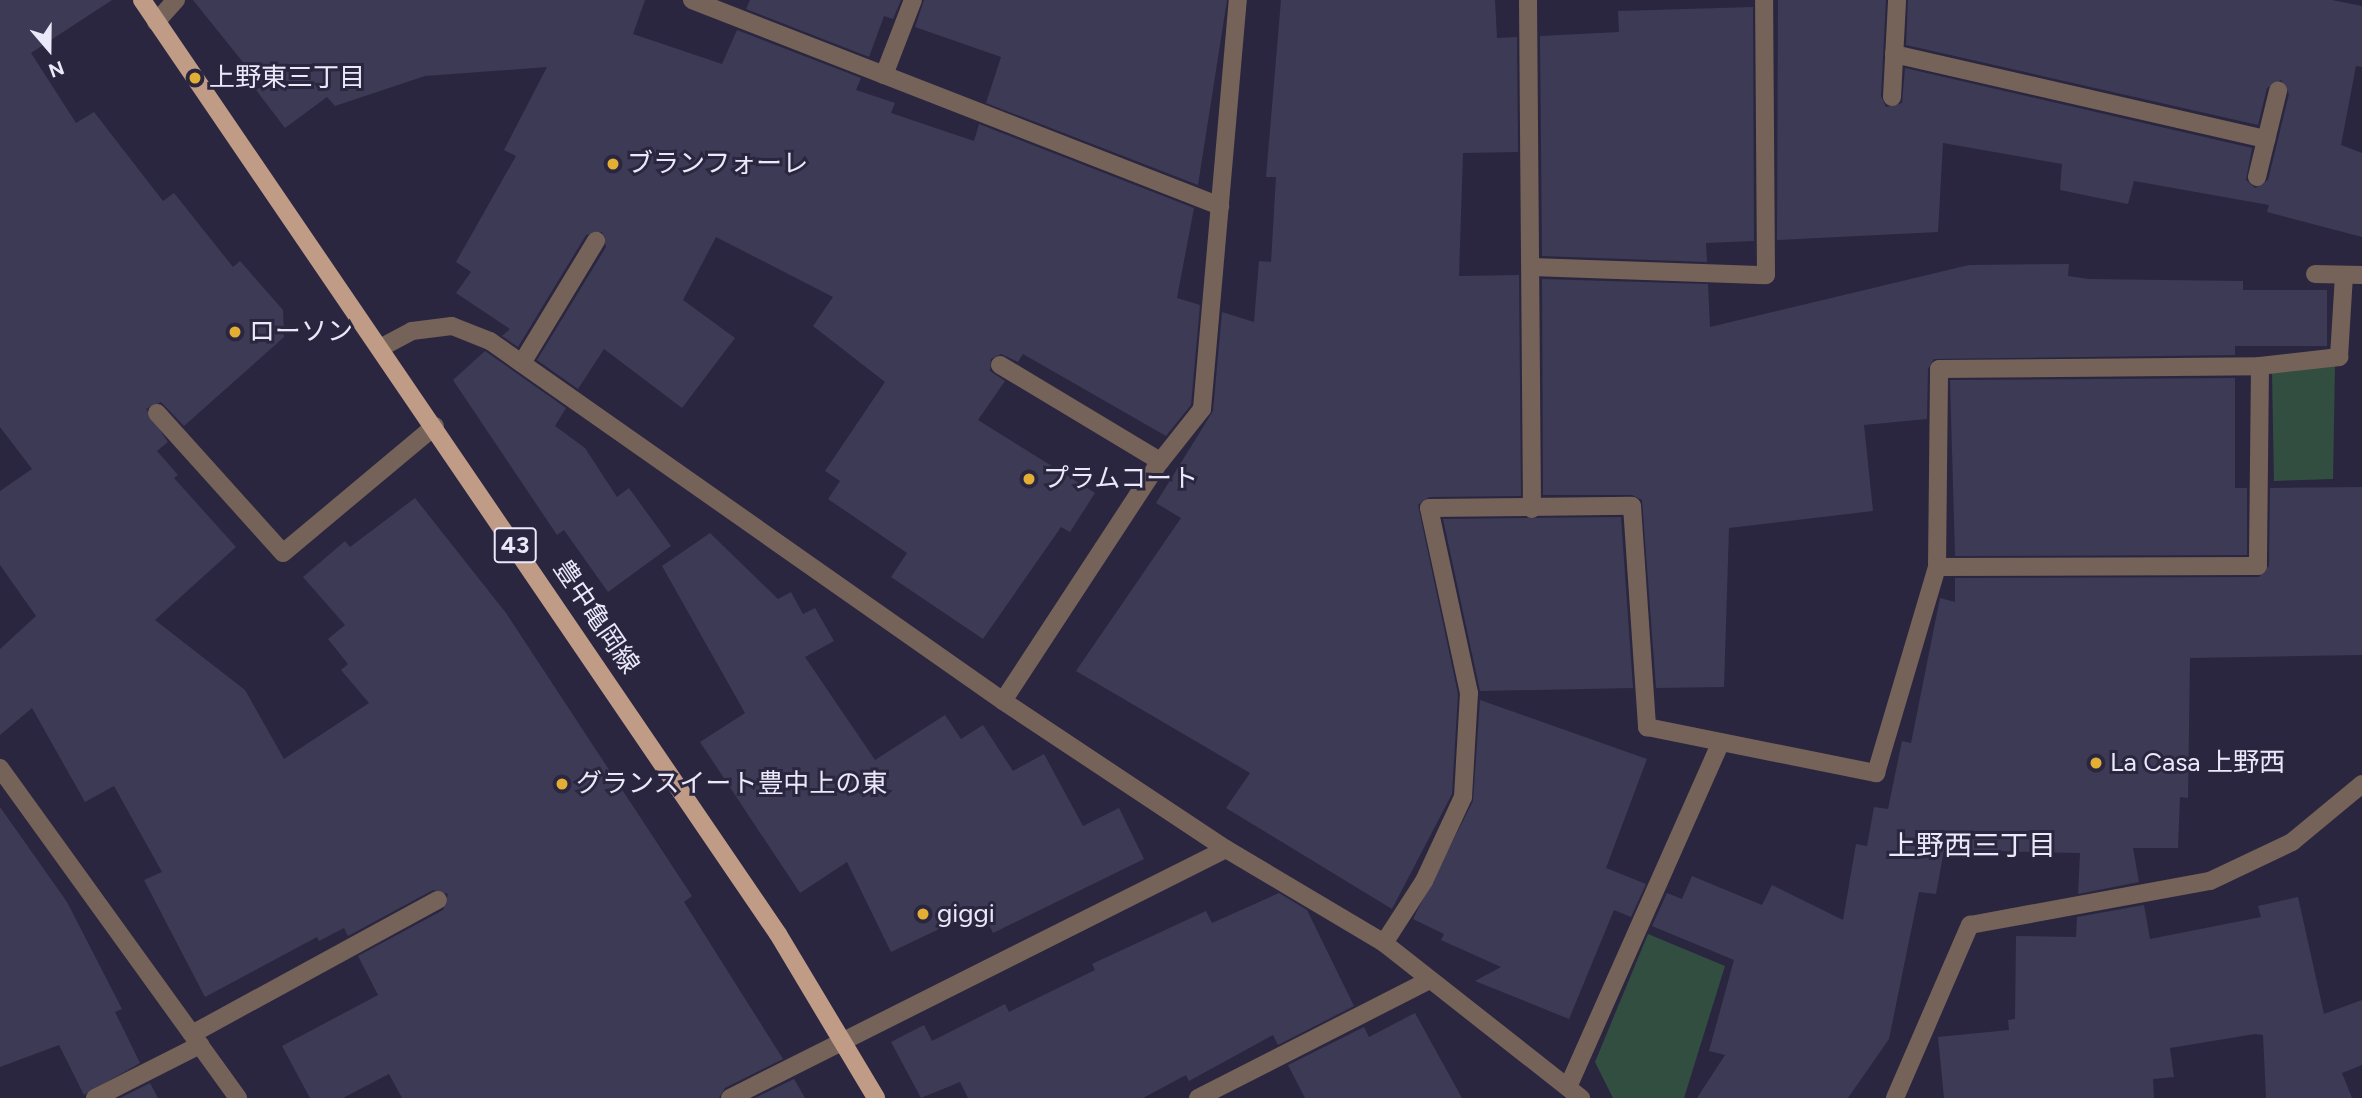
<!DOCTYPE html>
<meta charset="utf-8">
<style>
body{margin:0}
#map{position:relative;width:2362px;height:1098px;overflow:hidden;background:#2b263f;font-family:Figtree,"Noto Sans JP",sans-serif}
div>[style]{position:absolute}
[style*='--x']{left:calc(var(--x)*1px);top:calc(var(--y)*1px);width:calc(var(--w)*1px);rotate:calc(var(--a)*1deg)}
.green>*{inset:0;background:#324e40}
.building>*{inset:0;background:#3d3a55}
.lane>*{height:18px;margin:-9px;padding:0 9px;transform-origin:9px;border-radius:9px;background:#756359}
.street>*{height:18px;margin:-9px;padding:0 9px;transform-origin:9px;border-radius:9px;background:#756359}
.primary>*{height:18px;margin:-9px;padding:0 9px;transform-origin:9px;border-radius:9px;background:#c09c87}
.dots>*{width:19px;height:19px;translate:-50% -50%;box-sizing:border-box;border:4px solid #2b263f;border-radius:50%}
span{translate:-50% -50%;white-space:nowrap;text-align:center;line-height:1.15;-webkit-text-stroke:6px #2b263f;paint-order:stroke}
.shield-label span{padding:2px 5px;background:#2b263f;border:2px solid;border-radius:5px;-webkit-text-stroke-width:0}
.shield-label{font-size:24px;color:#eae8f9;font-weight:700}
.poi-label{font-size:26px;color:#eae8f9}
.left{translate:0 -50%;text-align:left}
.street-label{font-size:26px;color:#eae8f9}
.neighbourhood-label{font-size:28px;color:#eae8f9}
.north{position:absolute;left:14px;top:14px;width:70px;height:70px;-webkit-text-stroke:5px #2b263f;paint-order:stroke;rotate:160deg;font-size:19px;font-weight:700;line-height:28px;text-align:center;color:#eae8f9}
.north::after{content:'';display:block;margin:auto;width:24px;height:32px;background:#eae8f9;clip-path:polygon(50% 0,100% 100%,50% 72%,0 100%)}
</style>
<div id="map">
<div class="green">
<i style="clip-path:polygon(2335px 363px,2333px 479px,2274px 481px,2272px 372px)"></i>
<i style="clip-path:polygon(1648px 934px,1725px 966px,1684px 1098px,1613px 1098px,1595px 1062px)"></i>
</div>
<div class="building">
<i style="clip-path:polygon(0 0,112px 0,31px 53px,76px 123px,94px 112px,163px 201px,174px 193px,233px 267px,240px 261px,283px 310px,284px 337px,184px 426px,161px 402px,146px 409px,168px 442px,157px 451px,178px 475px,174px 478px,236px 547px,155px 620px,245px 690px,284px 759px,369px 703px,341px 670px,348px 664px,328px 639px,345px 625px,303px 577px,345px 541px,350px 547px,415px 498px,506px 613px,692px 896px,684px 902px,783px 1059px,725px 1088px,719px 1098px,402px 1098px,389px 1074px,343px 1098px,310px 1098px,282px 1046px,378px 995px,358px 956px,443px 910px,448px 894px,433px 890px,348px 936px,344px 928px,319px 941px,317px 937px,205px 997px,144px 880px,162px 872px,114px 786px,85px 802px,32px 708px,0 735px,0 649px,36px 616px,0 565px,0 491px,32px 469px,0 427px)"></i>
<i style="clip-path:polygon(193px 0,645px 0,633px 34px,722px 64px,737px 30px,861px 78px,856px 90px,895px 103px,891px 113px,974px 141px,979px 124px,1194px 208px,1177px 298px,1200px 305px,1191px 405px,1166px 436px,1023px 354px,1018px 362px,1001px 354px,991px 359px,990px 371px,1005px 381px,978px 420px,1095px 493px,1070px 532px,1061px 527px,983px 639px,891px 577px,907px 553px,828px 499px,840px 481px,825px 471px,885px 382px,813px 326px,833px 297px,716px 237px,683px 300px,735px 338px,682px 408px,604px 349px,578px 389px,537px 360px,606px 247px,602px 232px,586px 235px,518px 347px,502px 336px,510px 329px,456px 293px,471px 272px,456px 262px,516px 156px,504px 150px,547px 67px,425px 76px,335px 106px,327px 97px,285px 128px,256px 90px,262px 86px)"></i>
<i style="clip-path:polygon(750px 0,901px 0,893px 19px,884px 16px,869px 57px,746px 9px)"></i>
<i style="clip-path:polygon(924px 0,1227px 0,1198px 185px,986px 103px,1001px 57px,915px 27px)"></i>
<i style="clip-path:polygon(1281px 0,1495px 0,1497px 38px,1517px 37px,1518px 152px,1463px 153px,1459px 276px,1519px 275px,1521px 496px,1429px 497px,1418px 505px,1458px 694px,1452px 794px,1392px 909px,1226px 808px,1250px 773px,1076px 671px,1181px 518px,1156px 503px,1213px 411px,1222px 312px,1254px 322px,1259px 261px,1271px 262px,1276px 177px,1266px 177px)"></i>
<i style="clip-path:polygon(1778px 0,1886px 0,1881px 96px,1886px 107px,1902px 103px,1905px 68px,2252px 148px,2246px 180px,2255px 188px,2268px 180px,2289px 94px,2281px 80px,2267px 88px,2258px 125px,1906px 45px,1908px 0,2332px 0,2362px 6px,2362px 67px,2356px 66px,2341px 145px,2362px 153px,2362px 237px,2267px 212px,2269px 205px,2134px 181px,2128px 204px,2060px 190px,2062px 164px,1943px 143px,1938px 232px,1777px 240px)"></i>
<i style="clip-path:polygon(1753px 7px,1754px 241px,1706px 243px,1707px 262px,1542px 256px,1540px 36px,1619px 32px,1618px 11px)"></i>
<i style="clip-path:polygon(2069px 264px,2068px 276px,2089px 279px,2243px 281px,2243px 290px,2327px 290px,2327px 346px,2235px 346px,2235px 355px,1934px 359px,1928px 369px,1927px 419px,1864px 425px,1873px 511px,1729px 528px,1724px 687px,1656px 688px,1642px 500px,1632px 495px,1543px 495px,1542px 279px,1708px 284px,1710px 327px,1969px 265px)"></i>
<i style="clip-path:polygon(485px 351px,566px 408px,555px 426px,585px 448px,617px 497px,629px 488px,671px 546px,608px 592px,564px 530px,557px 535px,453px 380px)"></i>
<i style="clip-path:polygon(2235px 378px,2235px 488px,2247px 488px,2247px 555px,1955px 556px,1950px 380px)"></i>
<i style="clip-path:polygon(2362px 487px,2362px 655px,2190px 658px,2188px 798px,2180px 797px,2178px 848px,2133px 848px,2139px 882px,2078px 894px,2080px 853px,1944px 850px,1936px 894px,1919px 892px,1889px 1039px,1848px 1098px,1697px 1098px,1725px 1055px,1709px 1051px,1734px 960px,1652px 926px,1667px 893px,1682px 899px,1692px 876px,1762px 905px,1772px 885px,1843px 920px,1856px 844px,1867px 846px,1874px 807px,1888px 809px,1902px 741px,1911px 743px,1940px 598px,1955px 602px,1955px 578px,2259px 577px,2269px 566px,2270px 488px)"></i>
<i style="clip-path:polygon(1621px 517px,1633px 688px,1480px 691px,1443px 519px)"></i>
<i style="clip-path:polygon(710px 533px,778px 599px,791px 592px,803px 614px,815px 608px,834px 641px,805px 657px,875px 760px,945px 715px,961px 739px,983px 725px,1013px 771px,1044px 754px,1083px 826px,1119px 808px,1144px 859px,993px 933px,981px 909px,891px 952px,847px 862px,800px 893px,700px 742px,745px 713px,662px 566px)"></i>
<i style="clip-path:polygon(1480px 700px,1647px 759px,1606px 868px,1646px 884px,1631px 917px,1614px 910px,1569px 1019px,1475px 981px,1501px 967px,1441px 940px,1444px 934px,1413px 919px,1473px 801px)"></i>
<i style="clip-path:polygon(0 807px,67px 902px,122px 1009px,115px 1012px,140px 1063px,84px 1095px,59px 1045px,0 1067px)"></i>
<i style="clip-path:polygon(1279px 893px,1307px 910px,1354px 1006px,1278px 1045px,1273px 1035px,1189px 1081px,1186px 1075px,1143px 1098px,968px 1098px,960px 1082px,921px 1098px,891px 1042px,924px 1025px,932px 1041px,1005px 1004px,1009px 1012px,1095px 970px,1092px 964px,1206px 911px,1212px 923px)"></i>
<i style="clip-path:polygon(2298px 897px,2324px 1014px,2362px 1000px,2362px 1065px,2342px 1073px,2352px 1098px,2266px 1098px,2263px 1035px,2255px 1034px,2170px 1048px,2174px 1077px,2153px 1079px,2154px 1098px,1944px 1098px,1938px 1037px,2009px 1030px,2008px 1020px,2015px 1019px,2016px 936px,2076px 937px,2077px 917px,2144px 905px,2150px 939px,2261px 917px,2258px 906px)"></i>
<i style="clip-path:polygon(1415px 1013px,1462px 1098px,1305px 1098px,1288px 1065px,1364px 1027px,1369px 1037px)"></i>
<i style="clip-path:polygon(794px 1079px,805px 1098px,755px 1098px)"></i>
<i style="clip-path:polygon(150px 1083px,158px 1098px,120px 1098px)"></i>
</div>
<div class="lane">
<i style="--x:522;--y:363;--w:143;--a:-58.8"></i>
<i style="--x:1000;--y:365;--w:187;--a:31"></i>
<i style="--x:2260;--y:366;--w:80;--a:-6.5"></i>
<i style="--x:2339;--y:357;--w:82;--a:-86.5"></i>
<i style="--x:95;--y:1098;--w:118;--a:-26.8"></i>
</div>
<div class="street">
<i style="--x:692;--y:0;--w:567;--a:21.31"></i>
<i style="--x:1528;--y:0;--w:509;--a:89.55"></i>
<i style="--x:156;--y:22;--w:30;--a:-48"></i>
<i style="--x:1894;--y:54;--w:382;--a:12.9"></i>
<i style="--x:884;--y:75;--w:80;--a:-68.9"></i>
<i style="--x:1892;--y:97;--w:97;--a:-87"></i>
<i style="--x:2257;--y:177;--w:89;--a:-76.3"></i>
<i style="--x:1532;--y:267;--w:234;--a:2"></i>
<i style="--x:1766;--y:275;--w:275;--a:-90.4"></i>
<i style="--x:2315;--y:274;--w:47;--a:1.2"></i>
<i style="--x:382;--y:347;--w:34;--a:-28"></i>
<i style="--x:412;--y:331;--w:40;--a:-7.1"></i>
<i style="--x:452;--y:326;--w:41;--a:21.5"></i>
<i style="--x:490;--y:341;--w:627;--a:35.06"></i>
<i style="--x:1003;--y:701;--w:268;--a:33.6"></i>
<i style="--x:1226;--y:849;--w:184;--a:30.7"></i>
<i style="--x:1384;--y:943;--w:251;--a:38.2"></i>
<i style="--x:157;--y:413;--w:188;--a:48"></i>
<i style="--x:283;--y:553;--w:198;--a:-39.9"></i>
<i style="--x:1003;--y:701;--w:280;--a:-56.8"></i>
<i style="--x:1156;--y:467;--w:74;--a:-51.6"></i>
<i style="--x:1202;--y:409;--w:411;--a:-85"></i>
<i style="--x:0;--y:768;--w:407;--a:54.2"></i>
<i style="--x:1384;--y:943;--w:74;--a:-57.2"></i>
<i style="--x:1424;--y:881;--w:93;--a:-65.1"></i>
<i style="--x:1463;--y:797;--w:104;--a:-86.7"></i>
<i style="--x:1469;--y:693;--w:189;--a:-102.2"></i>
<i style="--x:1429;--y:508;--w:203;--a:-0.6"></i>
<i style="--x:1632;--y:506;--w:222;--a:86.1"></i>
<i style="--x:1647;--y:727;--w:234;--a:11.4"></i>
<i style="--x:1876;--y:773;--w:215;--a:-73.5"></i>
<i style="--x:1937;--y:567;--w:198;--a:-89.4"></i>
<i style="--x:1939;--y:369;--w:321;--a:-0.5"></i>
<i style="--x:2260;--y:366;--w:200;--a:90.6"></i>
<i style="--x:2258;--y:566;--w:321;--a:179.8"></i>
<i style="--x:192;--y:1034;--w:280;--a:-28.6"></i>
<i style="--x:1568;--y:1087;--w:377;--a:-66.1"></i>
<i style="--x:730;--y:1098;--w:555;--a:-26.66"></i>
<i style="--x:1198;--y:1098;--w:256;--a:-27"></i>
<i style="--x:1895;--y:1098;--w:189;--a:-66.6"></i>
<i style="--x:1970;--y:925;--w:244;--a:-10.4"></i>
<i style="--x:2210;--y:881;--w:91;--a:-25.4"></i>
<i style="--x:2292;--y:842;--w:91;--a:-39.6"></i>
</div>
<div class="primary">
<i style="--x:142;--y:0;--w:1130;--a:55.75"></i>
<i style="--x:778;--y:934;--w:191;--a:59.1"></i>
</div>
<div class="dots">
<i style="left:195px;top:78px;background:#e2af34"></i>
<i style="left:613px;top:164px;background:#e2af34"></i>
<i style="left:235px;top:332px;background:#e2af34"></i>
<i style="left:1029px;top:479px;background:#e2af34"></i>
<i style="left:2096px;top:763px;background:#e2af34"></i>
<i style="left:562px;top:784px;background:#e2af34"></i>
<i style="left:923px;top:914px;background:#e2af34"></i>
</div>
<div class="shield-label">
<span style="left:515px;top:545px">43</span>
</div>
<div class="poi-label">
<span class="left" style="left:209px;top:78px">上野東三丁目</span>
<span class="left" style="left:627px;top:164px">ブランフォーレ</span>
<span class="left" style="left:249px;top:332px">ローソン</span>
<span class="left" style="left:1043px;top:479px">プラムコート</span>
<span class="left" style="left:2110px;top:763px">La Casa 上野西</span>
<span class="left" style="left:576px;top:784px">グランスイート豊中上の東</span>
<span class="left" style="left:937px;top:914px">giggi</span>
</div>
<div class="street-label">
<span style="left:596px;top:617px;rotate:56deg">豊中亀岡線</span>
</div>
<div class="neighbourhood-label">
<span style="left:1972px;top:845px">上野西三丁目</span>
</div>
<div class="north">N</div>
</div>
